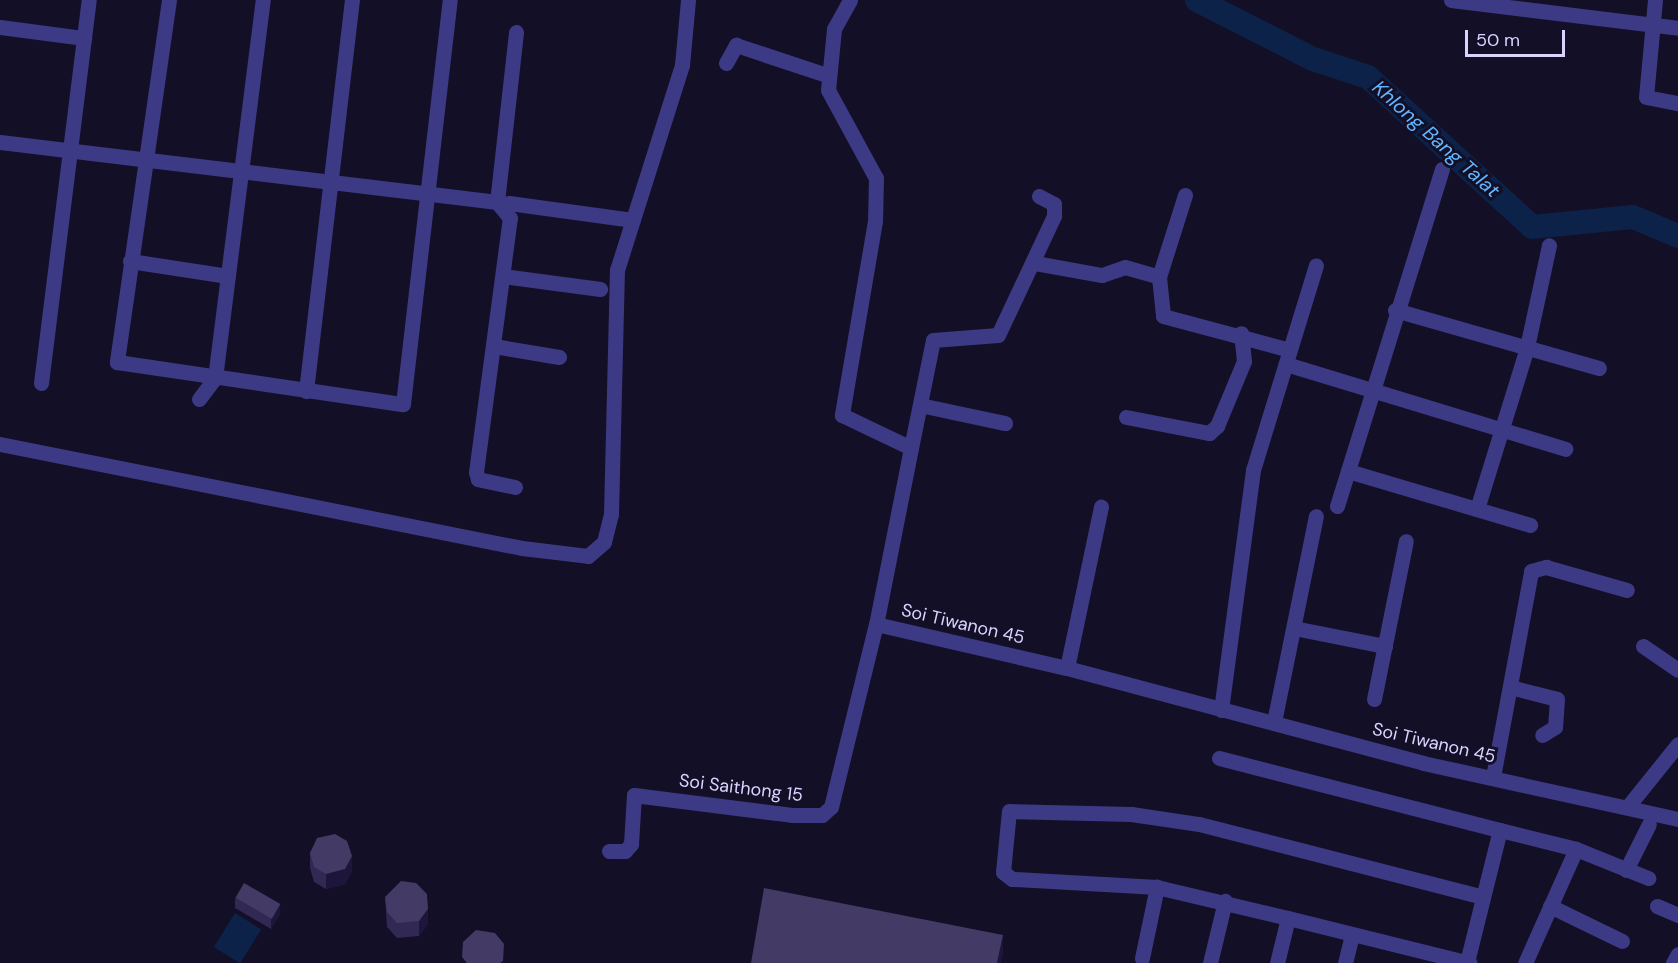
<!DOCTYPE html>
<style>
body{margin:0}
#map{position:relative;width:1678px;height:963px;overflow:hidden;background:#130f26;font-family:"DM Sans",sans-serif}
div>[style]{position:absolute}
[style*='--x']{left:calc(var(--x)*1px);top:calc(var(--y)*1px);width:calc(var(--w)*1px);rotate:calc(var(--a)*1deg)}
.water>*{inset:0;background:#0c2248;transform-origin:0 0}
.river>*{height:24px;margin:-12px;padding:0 12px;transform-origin:12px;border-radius:12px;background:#0c2248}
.minor>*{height:15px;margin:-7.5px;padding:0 7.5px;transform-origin:7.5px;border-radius:7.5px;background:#3d3a85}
.wall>*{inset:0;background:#312854}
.shaded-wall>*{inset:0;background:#1d163a}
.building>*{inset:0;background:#433a66;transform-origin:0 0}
span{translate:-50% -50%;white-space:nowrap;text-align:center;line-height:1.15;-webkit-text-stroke:6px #130f26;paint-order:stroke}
.street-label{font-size:18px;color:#d9d4ff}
.water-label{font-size:20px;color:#62b6ff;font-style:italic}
.scale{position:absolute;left:1465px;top:30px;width:100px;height:27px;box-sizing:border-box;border:3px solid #d9d4ff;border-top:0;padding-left:8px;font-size:18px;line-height:21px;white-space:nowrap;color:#d9d4ff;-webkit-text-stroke:4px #130f26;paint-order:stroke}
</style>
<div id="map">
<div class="water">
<i style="left:235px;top:913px;width:31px;height:40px;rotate:32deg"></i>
</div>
<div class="river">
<i style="--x:1197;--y:0;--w:130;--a:27"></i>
<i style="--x:1313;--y:59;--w:58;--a:18.1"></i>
<i style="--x:1368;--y:77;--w:222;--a:42.4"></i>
<i style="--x:1532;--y:227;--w:101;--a:-5.7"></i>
<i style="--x:1633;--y:217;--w:49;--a:22.9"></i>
</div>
<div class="minor">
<i style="--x:169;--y:0;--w:366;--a:98.2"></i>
<i style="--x:117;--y:362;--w:289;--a:8.4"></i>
<i style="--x:403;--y:404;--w:407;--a:-83.4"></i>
<i style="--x:850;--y:0;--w:33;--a:119"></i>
<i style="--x:834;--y:29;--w:61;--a:95.6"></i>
<i style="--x:828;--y:90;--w:100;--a:61.4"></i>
<i style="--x:876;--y:178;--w:43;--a:91.3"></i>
<i style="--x:875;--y:221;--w:197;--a:99.7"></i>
<i style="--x:842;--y:415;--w:76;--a:25.6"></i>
<i style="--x:911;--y:448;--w:179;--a:101.2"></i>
<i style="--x:876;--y:624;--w:196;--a:13"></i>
<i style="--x:1067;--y:668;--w:368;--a:14.9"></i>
<i style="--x:1423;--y:763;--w:261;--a:12.4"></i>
<i style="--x:1451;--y:0;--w:229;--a:7"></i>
<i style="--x:1655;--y:0;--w:97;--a:95.3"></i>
<i style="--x:1646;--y:97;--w:33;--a:11"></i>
<i style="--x:0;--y:27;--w:85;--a:7.5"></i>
<i style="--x:726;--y:63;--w:21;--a:-61"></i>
<i style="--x:736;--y:45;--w:95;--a:18.4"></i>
<i style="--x:0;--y:142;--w:501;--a:6.88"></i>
<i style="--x:1185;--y:195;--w:86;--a:107.6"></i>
<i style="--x:1159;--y:277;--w:39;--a:84"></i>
<i style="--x:1163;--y:316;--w:131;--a:15"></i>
<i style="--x:500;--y:206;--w:9;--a:-18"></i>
<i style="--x:509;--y:203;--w:125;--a:7.8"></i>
<i style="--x:130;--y:261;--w:99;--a:8.7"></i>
<i style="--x:1035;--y:263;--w:68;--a:10.2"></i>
<i style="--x:1102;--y:275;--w:24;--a:-19"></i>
<i style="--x:1125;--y:267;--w:35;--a:16"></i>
<i style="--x:503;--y:276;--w:98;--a:7.6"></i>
<i style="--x:1395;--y:310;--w:212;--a:15.9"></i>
<i style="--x:494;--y:346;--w:66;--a:9.6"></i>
<i style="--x:1286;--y:364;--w:292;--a:16.9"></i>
<i style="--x:41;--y:383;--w:386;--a:-82.9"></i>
<i style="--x:306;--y:391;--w:394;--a:-83.3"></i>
<i style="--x:199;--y:399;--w:26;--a:-53"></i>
<i style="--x:215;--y:378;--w:381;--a:-82.8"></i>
<i style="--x:920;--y:405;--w:87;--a:12"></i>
<i style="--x:1126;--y:417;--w:85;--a:10.9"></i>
<i style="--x:1209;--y:433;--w:11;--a:-41"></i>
<i style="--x:1217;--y:426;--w:70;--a:-67.4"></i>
<i style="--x:1244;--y:361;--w:28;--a:-96"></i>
<i style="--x:0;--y:444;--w:532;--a:11.27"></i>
<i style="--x:522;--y:548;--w:66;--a:6.9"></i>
<i style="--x:588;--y:556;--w:21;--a:-41"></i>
<i style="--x:604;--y:542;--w:29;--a:-76"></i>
<i style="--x:611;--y:514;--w:244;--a:-88.6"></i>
<i style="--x:617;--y:270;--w:215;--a:-72.4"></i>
<i style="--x:682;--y:65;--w:65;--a:-84.7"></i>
<i style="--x:911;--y:448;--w:110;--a:-78.5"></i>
<i style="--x:933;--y:340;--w:65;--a:-4.4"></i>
<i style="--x:998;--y:335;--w:132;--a:-64.8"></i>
<i style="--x:1054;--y:216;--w:12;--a:-90"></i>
<i style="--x:1054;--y:204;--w:17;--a:-152"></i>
<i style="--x:1348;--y:471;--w:190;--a:16.5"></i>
<i style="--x:515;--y:487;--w:38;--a:-168"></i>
<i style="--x:478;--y:479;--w:7;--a:-106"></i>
<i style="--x:476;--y:472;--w:256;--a:-82.4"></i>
<i style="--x:510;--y:218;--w:21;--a:-129"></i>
<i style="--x:497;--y:202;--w:171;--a:-83.6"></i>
<i style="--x:1337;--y:506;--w:353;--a:-72.7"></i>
<i style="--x:1477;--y:509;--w:170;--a:-72.8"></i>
<i style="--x:1527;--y:347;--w:104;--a:-77.8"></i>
<i style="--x:1294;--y:628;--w:93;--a:11.2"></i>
<i style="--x:1643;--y:646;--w:42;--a:34.4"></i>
<i style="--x:1067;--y:668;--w:165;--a:-78.1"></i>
<i style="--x:1514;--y:688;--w:44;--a:14.3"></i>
<i style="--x:1557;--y:699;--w:28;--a:94"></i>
<i style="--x:1555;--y:727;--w:15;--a:148"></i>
<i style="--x:1374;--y:699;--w:161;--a:-78.6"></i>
<i style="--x:1221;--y:710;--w:242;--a:-82.4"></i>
<i style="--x:1253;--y:470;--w:214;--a:-72.9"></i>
<i style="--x:1274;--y:722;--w:210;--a:-78.5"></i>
<i style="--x:1219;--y:758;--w:290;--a:14.4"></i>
<i style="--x:1493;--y:777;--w:209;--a:-79.5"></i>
<i style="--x:1531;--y:571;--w:16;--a:-15"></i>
<i style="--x:1546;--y:567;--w:84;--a:15.9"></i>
<i style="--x:1629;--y:805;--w:78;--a:-51.2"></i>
<i style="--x:609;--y:851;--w:16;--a:0"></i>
<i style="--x:625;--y:851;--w:9;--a:-49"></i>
<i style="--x:631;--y:844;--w:49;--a:-86.5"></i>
<i style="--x:634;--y:795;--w:159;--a:7.2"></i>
<i style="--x:792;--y:815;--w:30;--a:0"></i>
<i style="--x:822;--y:815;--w:12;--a:-42"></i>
<i style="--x:831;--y:807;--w:188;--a:-76.2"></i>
<i style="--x:1626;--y:870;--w:51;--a:-63.4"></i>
<i style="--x:1550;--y:906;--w:80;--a:25.9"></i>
<i style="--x:1657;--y:906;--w:23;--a:23"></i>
<i style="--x:1288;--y:918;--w:135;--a:-166.7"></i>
<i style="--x:1157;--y:887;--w:145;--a:-176.8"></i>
<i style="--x:1012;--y:879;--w:11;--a:-142"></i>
<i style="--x:1003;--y:872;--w:61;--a:-84.4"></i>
<i style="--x:1009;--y:811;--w:122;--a:1.4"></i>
<i style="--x:1131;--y:814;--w:69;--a:8.4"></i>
<i style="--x:1199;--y:824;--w:293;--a:14.4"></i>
<i style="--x:1142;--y:958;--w:73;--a:-78.1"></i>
<i style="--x:1467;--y:962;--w:136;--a:-76"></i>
<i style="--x:1500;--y:830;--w:78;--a:14"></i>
<i style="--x:1576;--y:849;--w:78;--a:21.9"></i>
<i style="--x:1210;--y:963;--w:64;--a:-76.4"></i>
<i style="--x:1277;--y:963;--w:46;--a:-76.3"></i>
<i style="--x:1288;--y:918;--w:187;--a:13.9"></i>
<i style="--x:1345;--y:963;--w:29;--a:-76"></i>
<i style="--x:1525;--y:963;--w:125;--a:-65.9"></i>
<i style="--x:1673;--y:963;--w:10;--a:-61"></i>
</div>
<div class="wall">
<i style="clip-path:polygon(310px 853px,352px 871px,345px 884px,326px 889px,314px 882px,310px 868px)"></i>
<i style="clip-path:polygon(385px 897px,428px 924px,419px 936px,397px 938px,387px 927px)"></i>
<i style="clip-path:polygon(235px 898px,280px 914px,271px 929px,235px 908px)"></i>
</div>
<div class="shaded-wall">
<i style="clip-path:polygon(352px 856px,352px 871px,345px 884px,326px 889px,326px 874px)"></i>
<i style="clip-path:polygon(280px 904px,280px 914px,271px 929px,271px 919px)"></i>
<i style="clip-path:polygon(428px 909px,428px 924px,419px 936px,419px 921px)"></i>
<i style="clip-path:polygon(1003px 935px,1003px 955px,1001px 963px,997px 963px)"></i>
</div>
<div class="building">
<i style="clip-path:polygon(335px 834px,347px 841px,352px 856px,345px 869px,326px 874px,314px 867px,310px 853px,317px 838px)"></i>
<i style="clip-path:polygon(401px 881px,416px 883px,427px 894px,428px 909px,419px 921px,397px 923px,387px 912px,385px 897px)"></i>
<i style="left:244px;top:883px;width:42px;height:17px;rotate:30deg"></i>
<i style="clip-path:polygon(764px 888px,1003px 935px,997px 963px,751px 963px)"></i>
<i style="clip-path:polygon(476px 930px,495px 933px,504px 944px,503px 961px,500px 963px,467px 963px,462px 957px,463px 942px)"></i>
</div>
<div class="street-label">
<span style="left:963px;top:624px;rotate:13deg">Soi Tiwanon 45</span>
<span style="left:1434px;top:743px;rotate:13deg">Soi Tiwanon 45</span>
<span style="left:741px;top:788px;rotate:7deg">Soi Saithong 15</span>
</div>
<div class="water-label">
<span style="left:1436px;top:139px;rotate:42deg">Khlong Bang Talat</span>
</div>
<div class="scale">50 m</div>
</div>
